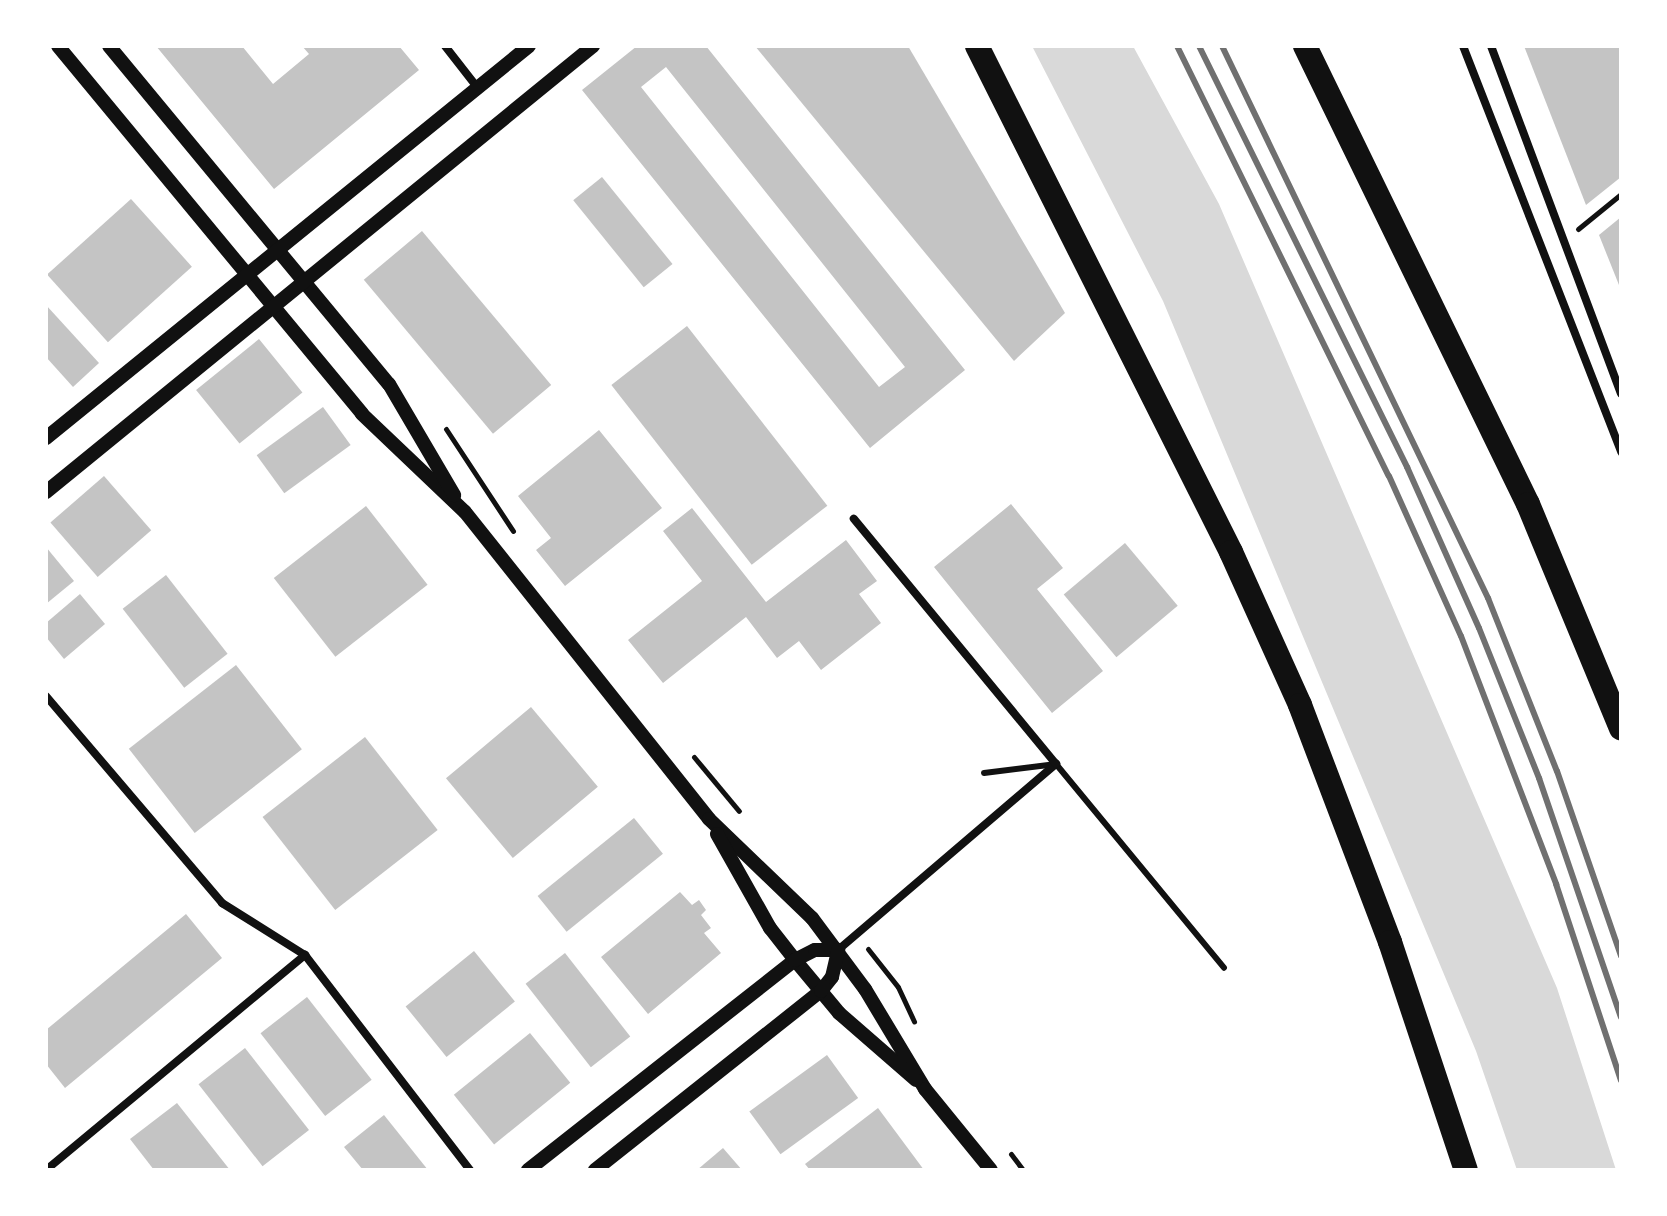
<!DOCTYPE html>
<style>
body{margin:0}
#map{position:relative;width:1667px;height:1216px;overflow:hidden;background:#fff;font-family:Lato,sans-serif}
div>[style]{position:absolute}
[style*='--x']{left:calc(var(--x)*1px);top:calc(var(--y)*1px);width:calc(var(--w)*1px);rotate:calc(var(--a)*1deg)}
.water>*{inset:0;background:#d9d9d9}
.building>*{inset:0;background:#c4c4c4;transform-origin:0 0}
.path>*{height:5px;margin:-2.5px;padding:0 2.5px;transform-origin:2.5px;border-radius:2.5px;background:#111}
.service>*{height:6px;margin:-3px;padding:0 3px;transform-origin:3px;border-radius:3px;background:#111}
.minor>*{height:8px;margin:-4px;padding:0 4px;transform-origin:4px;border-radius:4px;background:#111}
.tertiary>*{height:14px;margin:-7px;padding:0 7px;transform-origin:7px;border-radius:7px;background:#111}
.motorway>*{height:24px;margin:-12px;padding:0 12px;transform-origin:12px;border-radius:12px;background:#111}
.rail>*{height:6px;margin:-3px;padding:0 3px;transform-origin:3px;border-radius:3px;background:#707070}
span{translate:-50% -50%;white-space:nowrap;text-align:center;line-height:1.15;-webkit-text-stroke:7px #fff;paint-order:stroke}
.frame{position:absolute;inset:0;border:48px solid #fff;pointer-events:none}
</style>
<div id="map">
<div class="water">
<i style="clip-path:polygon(1032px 46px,1133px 46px,1219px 204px,1557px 988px,1616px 1170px,1517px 1170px,1476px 1051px,1163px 301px)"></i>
</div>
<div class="building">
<i style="clip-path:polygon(156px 46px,242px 46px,273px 84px,309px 54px,302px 46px,399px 46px,419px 70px,274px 189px)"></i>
<i style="clip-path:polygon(evenodd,637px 46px,706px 46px,965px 370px,870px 448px,582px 90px,637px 46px,666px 67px,905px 367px,879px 387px,641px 87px,666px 67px)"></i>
<i style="clip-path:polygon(755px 46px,908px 46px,1065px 313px,1014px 361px)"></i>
<i style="clip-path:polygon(1524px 46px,1621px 46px,1621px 177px,1586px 205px)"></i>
<i style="left:602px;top:177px;width:112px;height:37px;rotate:51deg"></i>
<i style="left:131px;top:199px;width:91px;height:113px;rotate:48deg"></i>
<i style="clip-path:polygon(1621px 217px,1621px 290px,1599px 235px)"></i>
<i style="left:422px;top:231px;width:201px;height:76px;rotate:50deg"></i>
<i style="clip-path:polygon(46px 305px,99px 363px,73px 387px,46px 357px)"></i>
<i style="left:687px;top:326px;width:228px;height:96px;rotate:52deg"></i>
<i style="left:259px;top:339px;width:69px;height:81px;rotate:51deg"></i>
<i style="left:323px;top:407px;width:47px;height:82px;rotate:54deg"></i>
<i style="clip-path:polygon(599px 430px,662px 508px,565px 586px,536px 550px,551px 538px,518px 496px)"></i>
<i style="left:104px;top:476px;width:72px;height:71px;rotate:49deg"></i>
<i style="clip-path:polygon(1011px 504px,1063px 568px,1037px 589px,1103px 671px,1052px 713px,934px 567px)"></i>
<i style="left:366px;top:506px;width:100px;height:117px;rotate:52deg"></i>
<i style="clip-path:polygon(692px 508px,766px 602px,846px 540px,877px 581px,859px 594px,881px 623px,821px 670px,799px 641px,777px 658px,746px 617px,663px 683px,628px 640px,702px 581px,663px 531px)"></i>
<i style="left:1125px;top:543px;width:82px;height:80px;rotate:50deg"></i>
<i style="clip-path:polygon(46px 547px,74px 581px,46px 604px)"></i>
<i style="left:166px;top:575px;width:100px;height:55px;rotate:52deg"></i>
<i style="clip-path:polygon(80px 594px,105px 624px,64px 659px,46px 637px,46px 623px)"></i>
<i style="left:236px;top:665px;width:107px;height:136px;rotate:52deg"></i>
<i style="left:531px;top:707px;width:104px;height:111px;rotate:50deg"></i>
<i style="left:365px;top:737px;width:118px;height:130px;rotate:52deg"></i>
<i style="left:634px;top:818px;width:46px;height:124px;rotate:51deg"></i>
<i style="clip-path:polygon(680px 892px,692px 905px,699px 900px,706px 910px,701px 915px,711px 928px,704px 933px,721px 953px,648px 1014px,601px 957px)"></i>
<i style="clip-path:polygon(186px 914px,222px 958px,65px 1088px,46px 1064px,46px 1030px)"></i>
<i style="left:474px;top:951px;width:65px;height:88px;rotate:51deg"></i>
<i style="left:565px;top:953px;width:106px;height:50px;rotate:52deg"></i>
<i style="left:307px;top:997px;width:105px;height:59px;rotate:52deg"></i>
<i style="left:530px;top:1033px;width:64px;height:98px;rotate:51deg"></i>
<i style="left:245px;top:1048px;width:104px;height:59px;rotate:52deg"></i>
<i style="left:827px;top:1055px;width:53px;height:96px;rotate:54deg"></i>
<i style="clip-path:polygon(177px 1103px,230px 1170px,154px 1170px,130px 1139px)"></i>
<i style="clip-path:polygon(878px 1108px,924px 1170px,810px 1170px,805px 1164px)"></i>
<i style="clip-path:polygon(384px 1115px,428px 1170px,363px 1170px,344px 1147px)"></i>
<i style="clip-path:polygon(723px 1148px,742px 1170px,697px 1170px)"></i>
</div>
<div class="path">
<i style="--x:1578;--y:229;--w:55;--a:-39.1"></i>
<i style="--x:446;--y:429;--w:122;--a:56.7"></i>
<i style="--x:694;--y:757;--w:70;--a:50.2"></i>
<i style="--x:868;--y:949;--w:48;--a:51.7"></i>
<i style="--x:898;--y:987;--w:38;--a:65"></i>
<i style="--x:1011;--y:1154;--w:20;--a:53"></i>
</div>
<div class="service">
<i style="--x:984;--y:773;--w:73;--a:-7.1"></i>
<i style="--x:1056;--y:764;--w:264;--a:50.5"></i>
</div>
<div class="minor">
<i style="--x:445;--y:46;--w:52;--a:52"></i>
<i style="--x:1463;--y:46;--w:436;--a:68.7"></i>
<i style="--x:1491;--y:46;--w:371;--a:69.5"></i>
<i style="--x:46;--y:696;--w:272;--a:49.6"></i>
<i style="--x:222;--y:903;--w:98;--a:32.1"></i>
<i style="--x:305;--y:955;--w:271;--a:52.5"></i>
<i style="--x:838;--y:950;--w:287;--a:-40.5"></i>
<i style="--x:1056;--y:764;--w:318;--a:-129.5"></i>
<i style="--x:46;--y:1170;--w:337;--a:-39.7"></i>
</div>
<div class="tertiary">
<i style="--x:58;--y:46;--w:477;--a:50.4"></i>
<i style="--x:362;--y:414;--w:142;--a:43.6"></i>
<i style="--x:465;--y:512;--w:392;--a:51.5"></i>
<i style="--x:709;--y:819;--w:143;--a:43.9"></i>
<i style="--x:812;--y:918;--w:89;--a:53.3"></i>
<i style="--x:865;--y:989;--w:117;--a:59"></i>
<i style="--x:925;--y:1089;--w:104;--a:50.8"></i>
<i style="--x:109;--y:46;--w:439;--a:50.4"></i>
<i style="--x:389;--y:384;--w:129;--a:59.6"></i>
<i style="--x:46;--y:438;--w:622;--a:-39.06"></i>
<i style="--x:46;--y:492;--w:706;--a:-39.19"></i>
<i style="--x:717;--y:834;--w:108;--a:60.6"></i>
<i style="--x:770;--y:928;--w:41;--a:52"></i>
<i style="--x:795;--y:960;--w:69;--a:50.3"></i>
<i style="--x:839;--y:1013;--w:102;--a:41"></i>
<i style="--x:528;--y:1170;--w:340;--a:-38.2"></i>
<i style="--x:795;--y:960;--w:22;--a:-27"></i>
<i style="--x:815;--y:950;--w:23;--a:0"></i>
<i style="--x:595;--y:1170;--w:288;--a:-38.4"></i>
<i style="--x:821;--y:991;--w:18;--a:-52"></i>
<i style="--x:832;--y:977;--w:28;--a:-77"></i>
</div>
<div class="motorway">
<i style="--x:977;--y:46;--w:566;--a:63.34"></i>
<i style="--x:1231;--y:552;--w:168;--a:65.7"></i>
<i style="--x:1300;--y:705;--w:254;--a:69.2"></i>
<i style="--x:1390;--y:942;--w:240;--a:71.6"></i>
<i style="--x:1305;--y:46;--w:509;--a:64.04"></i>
<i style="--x:1528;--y:504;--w:243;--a:67.5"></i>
</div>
<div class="rail">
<i style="--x:1177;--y:46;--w:479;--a:63.8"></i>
<i style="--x:1389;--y:476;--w:175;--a:65.8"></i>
<i style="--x:1461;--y:636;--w:266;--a:69"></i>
<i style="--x:1556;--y:884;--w:207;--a:71.7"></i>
<i style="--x:1199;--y:46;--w:470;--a:63.7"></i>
<i style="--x:1407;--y:467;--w:176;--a:65.9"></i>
<i style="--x:1479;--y:628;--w:162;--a:68.2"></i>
<i style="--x:1539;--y:778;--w:253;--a:71.1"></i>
<i style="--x:1222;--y:46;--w:613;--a:64.27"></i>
<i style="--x:1488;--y:598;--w:186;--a:68.3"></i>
<i style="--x:1557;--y:771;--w:196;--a:70.9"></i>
</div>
<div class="frame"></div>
</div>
